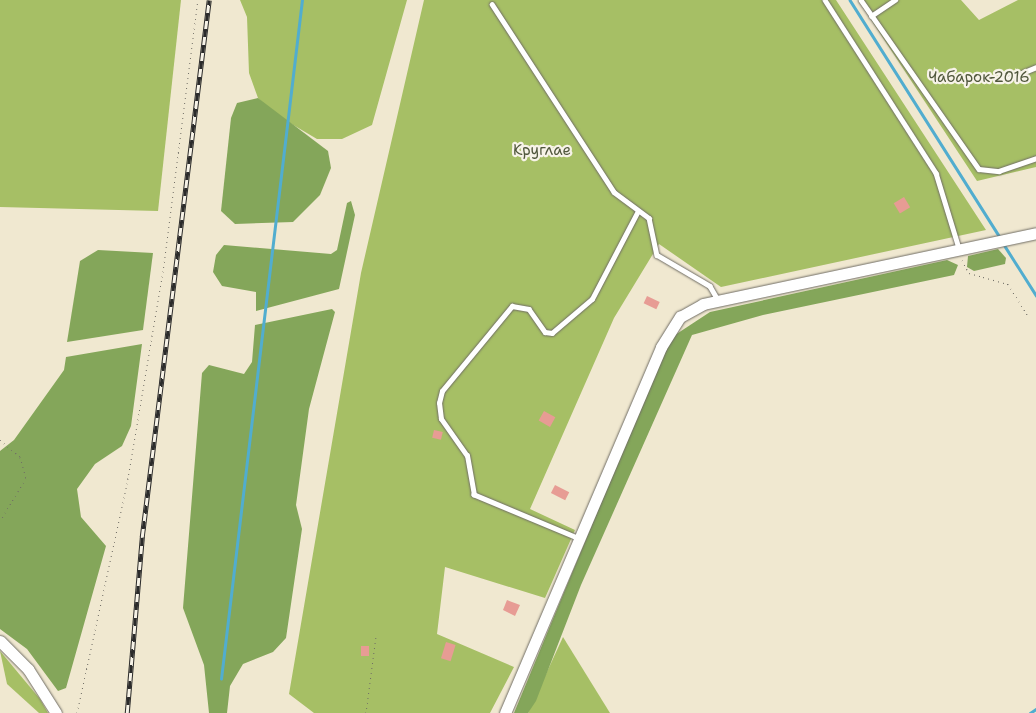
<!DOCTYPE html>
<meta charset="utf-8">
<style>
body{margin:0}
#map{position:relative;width:1036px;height:713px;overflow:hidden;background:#f0e8d0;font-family:"Shantell Sans",sans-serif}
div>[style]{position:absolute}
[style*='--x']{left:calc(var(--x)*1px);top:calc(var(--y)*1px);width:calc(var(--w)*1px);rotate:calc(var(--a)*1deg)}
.green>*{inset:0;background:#a6bf65}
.forest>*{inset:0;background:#84a65a}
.stream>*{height:2.5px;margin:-1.25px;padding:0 1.25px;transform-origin:1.25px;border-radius:1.25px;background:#51adcf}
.building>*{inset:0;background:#e79c94;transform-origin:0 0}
.path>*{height:1px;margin-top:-0.5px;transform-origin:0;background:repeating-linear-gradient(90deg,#706d65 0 1px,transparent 0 5px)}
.roads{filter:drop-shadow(0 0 1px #706d65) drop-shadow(0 0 1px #706d65)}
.service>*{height:4.5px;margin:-2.25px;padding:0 2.25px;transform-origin:2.25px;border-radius:2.25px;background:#fff}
.tertiary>*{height:11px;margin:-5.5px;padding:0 5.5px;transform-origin:5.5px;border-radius:5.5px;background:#fff}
.rail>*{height:4.5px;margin-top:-2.25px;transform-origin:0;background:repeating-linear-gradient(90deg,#f7f3e8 0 8px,#2b2b2b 0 16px);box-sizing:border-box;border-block:1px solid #2b2b2b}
span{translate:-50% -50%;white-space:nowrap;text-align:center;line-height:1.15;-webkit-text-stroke:4.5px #f7f3e8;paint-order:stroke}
.park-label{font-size:15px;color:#50573c}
</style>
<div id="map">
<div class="green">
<i style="clip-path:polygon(0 0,181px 0,158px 211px,0 207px)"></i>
<i style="clip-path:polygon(240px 0,407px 0,372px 125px,342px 139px,317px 139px,273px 113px,258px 98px,249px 73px,247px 17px)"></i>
<i style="clip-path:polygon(424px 0,836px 0,986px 230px,721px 287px,659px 244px,614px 318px,530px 509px,575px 530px,545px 598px,445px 567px,437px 634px,514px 667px,490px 713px,314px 713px,289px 694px,361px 273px)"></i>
<i style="clip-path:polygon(858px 0,961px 0,979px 20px,1018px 0,1036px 0,1036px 167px,977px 181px)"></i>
<i style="clip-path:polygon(563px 637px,610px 713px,528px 713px)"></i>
<i style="clip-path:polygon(0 651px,40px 699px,48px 713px,39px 713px,7px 684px)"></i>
</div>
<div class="forest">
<i style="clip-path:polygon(258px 98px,328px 151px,331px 168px,320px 195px,293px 222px,235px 224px,221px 211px,231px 118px,237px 103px)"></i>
<i style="clip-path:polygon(351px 201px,355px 215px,339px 289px,256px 311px,256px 292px,222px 286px,213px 272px,216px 255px,224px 245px,331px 254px,337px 250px,347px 203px)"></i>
<i style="clip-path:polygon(998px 249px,1006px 258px,1005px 264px,974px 271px,967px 267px,968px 256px)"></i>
<i style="clip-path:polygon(98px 250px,153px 253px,143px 330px,67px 342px,80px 261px)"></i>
<i style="clip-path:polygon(947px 260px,958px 265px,954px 275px,763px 315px,692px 335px,581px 585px,536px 701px,528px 713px,514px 713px,664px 351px,675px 335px,710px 312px)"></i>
<i style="clip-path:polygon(332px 309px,335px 312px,309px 409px,296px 505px,302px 529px,286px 638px,273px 652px,243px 664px,230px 686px,227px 713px,209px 713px,204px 665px,183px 608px,202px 373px,209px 365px,244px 374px,252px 362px,255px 325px)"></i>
<i style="clip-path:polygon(142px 344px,131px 426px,122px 446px,95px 464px,77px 489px,81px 517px,106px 546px,66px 688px,58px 691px,27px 649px,0 629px,0 451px,14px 440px,64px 370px,66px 357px)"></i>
</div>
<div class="stream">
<i style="--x:850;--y:0;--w:279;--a:57.7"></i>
<i style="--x:1003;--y:243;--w:62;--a:57.6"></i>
<i style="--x:221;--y:679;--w:684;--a:-83.2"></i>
<i style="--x:1030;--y:713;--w:7;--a:-34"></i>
</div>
<div class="building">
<i style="left:904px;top:197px;width:12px;height:12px;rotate:59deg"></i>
<i style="left:647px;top:296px;width:14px;height:8px;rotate:25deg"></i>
<i style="left:544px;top:411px;width:13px;height:11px;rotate:29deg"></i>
<i style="left:434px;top:430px;width:9px;height:8px;rotate:13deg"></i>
<i style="left:555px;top:485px;width:16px;height:9px;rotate:27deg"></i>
<i style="clip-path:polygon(507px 600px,520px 605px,515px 616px,503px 610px)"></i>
<i style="left:446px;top:642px;width:10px;height:17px;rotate:17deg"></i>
<i style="left:361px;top:646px;width:8px;height:10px"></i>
</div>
<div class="path">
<i style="--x:962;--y:260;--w:15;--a:62"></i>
<i style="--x:969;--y:273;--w:41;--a:15.8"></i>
<i style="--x:1008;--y:284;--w:36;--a:58"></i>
<i style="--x:0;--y:440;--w:26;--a:40"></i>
<i style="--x:20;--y:457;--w:22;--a:74"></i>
<i style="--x:26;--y:478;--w:50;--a:121.2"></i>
<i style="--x:77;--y:713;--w:234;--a:-77.7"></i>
<i style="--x:127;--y:484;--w:215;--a:-80.4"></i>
<i style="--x:163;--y:272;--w:274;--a:-82.7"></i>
<i style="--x:366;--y:713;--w:78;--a:-82.6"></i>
</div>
<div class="roads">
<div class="service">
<i style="--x:825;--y:0;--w:206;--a:57.3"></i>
<i style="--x:936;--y:173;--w:78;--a:73"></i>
<i style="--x:861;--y:0;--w:206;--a:55.1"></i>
<i style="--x:979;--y:169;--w:20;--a:6"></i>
<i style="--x:999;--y:171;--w:39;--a:-19"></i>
<i style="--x:492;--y:4;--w:224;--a:57"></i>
<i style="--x:614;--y:192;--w:44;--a:36.6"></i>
<i style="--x:649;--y:218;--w:38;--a:78"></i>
<i style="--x:657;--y:255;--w:61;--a:30.3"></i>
<i style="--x:710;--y:286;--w:16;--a:60"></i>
<i style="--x:871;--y:16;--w:29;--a:-34"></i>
<i style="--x:1007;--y:79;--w:31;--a:-22"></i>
<i style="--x:577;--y:538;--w:112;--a:-157.3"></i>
<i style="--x:474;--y:495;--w:40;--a:-100"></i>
<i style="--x:467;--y:456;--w:45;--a:-125.1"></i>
<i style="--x:441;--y:419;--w:16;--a:-97"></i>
<i style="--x:439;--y:403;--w:12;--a:-76"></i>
<i style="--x:442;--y:391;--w:110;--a:-50.5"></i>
<i style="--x:512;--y:306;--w:17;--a:10"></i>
<i style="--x:529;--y:309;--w:28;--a:55"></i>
<i style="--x:545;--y:332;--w:7;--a:8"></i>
<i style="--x:552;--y:333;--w:52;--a:-40.4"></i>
<i style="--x:592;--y:299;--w:99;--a:-62.4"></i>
</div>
<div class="tertiary">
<i style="--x:0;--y:641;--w:40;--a:45"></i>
<i style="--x:28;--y:669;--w:52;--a:57.5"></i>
<i style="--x:505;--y:713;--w:398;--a:-66.9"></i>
<i style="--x:661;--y:347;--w:36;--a:-58"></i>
<i style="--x:680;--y:317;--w:26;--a:-29"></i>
<i style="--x:703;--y:304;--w:340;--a:-12"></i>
</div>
</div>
<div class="rail">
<i style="--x:127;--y:713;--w:177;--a:-85.1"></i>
<i style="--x:142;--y:537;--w:541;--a:-82.89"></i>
</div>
<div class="park-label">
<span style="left:979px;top:78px">Чабарок-2016</span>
<span style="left:542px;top:151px">Круглае</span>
</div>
</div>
